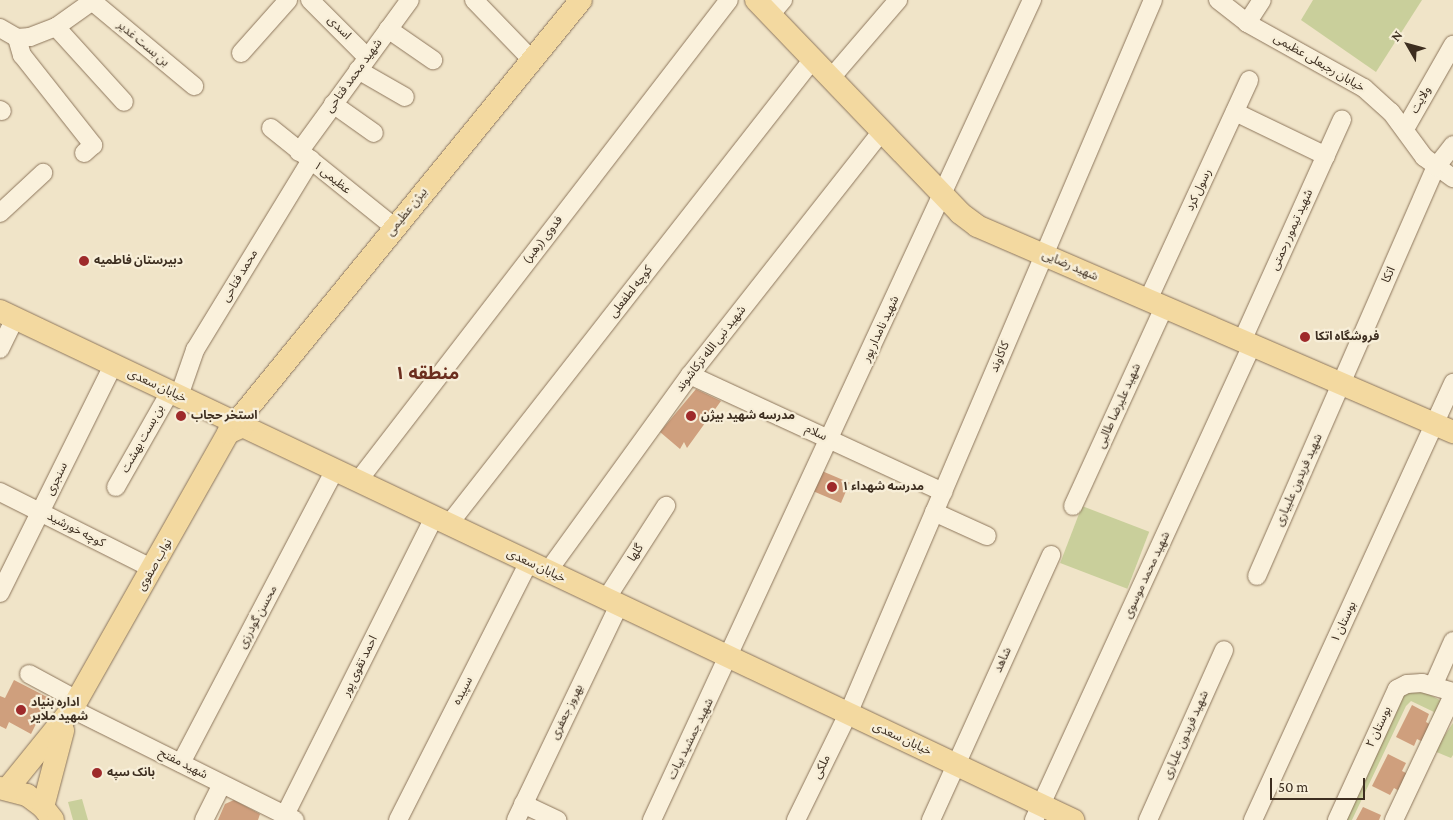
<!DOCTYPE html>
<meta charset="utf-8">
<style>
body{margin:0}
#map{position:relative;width:1453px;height:820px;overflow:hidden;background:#f0e4c8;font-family:"Crimson Pro","Noto Sans Arabic",serif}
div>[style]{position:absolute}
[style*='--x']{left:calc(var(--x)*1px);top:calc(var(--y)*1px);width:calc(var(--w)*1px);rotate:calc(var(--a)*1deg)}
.green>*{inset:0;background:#c9cf9b;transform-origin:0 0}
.building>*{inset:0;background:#cf9f7d;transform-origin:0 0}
.roads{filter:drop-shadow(0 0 1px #8d765c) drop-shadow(0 0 1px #8d765c)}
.minor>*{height:18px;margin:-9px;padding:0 9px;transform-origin:9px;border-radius:9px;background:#faf1dc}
.major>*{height:22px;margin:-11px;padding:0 11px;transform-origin:11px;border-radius:11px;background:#f3d9a0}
.dots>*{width:14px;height:14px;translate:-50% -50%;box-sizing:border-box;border:2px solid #f7eed8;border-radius:50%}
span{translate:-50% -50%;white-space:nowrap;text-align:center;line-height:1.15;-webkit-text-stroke:4.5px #f7eed8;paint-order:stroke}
.street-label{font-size:12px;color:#3d2e20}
.poi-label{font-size:12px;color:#3d2e20;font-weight:700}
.left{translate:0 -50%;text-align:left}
.district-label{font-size:18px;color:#6b2e1e;font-weight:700}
.north{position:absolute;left:1383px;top:20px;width:50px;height:50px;-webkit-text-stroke:4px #f7eed8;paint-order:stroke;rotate:308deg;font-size:14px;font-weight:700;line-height:20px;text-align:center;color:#3d2e20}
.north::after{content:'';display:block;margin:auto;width:18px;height:22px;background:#3d2e20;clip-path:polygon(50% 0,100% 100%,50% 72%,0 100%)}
.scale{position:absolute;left:1270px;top:778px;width:95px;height:22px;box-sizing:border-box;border:2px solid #3d2e20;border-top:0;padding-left:6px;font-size:15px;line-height:18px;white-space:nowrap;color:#3d2e20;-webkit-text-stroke:4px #f7eed8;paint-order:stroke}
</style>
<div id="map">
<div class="green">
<i style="clip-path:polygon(1313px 0,1422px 0,1376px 72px,1301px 20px)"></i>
<i style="left:1082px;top:506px;width:72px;height:61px;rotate:21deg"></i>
<i style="clip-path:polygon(1423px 691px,1445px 703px,1437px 723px,1431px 720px,1434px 712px,1411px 701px,1406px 706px,1352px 820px,1343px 820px,1402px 693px)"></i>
<i style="clip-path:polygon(1453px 723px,1453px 755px,1451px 758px,1434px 751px)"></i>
<i style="clip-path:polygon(82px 799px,88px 820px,73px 820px,68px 802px)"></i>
</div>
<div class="building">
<i style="clip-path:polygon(696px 389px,721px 401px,687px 448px,684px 442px,680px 449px,660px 432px)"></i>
<i style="left:822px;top:471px;width:30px;height:22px;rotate:23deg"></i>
<i style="clip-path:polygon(14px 680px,49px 698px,31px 734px,9px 722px,6px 729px,0 726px,0 696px,5px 698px)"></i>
<i style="clip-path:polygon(1412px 705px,1429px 714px,1426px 722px,1433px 726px,1425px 743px,1417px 739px,1414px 746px,1396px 737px)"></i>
<i style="clip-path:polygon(1388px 754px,1406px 763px,1402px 771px,1410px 775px,1401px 792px,1394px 788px,1390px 795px,1372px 786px)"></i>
<i style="clip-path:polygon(234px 800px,260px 814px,258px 820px,218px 820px,225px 804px)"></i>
<i style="clip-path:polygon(1363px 807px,1381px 815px,1379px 820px,1356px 820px)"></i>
</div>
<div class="roads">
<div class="minor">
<i style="--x:310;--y:0;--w:81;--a:45"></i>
<i style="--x:474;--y:0;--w:83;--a:46"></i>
<i style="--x:1218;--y:0;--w:37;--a:38"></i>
<i style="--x:1247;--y:23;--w:134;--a:29.1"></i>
<i style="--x:1364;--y:88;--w:36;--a:42"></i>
<i style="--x:1391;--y:112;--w:56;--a:53.7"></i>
<i style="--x:1424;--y:157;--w:36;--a:36"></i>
<i style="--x:92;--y:1;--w:133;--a:39.8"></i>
<i style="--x:770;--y:15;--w:20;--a:-49"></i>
<i style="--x:1247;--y:23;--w:27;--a:-57"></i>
<i style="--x:56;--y:27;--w:101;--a:47.8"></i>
<i style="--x:0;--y:28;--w:20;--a:30"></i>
<i style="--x:17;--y:38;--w:13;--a:-4"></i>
<i style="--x:30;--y:37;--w:28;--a:-21"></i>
<i style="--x:56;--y:27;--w:47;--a:-35.4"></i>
<i style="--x:388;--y:29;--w:55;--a:34.6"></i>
<i style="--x:17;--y:38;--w:18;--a:74"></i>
<i style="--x:22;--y:55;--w:115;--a:51.7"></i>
<i style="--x:93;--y:145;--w:12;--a:138"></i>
<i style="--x:241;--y:53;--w:71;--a:-48.4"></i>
<i style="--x:358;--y:70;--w:54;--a:29.9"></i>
<i style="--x:831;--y:78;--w:103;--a:-49.3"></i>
<i style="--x:333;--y:104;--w:50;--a:35.3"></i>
<i style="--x:0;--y:110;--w:2;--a:27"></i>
<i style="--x:1235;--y:112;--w:101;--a:25.8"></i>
<i style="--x:271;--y:128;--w:158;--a:38.8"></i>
<i style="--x:1405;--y:129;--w:97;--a:-60.3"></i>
<i style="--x:299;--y:152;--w:188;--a:-53.9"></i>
<i style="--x:0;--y:213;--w:59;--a:-42.9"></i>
<i style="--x:1148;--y:300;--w:242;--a:-65.3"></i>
<i style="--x:1242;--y:341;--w:243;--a:-65.7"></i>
<i style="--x:0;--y:349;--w:34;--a:-64"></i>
<i style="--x:690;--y:375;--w:279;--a:24.8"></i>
<i style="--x:179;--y:396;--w:49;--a:-70.8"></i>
<i style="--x:195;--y:350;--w:223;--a:-58.6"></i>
<i style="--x:358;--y:481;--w:607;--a:-52.36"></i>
<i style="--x:116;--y:487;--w:109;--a:-60.4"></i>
<i style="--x:0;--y:492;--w:171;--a:26.7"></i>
<i style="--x:1073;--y:506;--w:219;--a:-65.4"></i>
<i style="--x:934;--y:512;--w:58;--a:24.4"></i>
<i style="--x:449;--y:524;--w:591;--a:-51.95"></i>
<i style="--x:548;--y:571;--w:242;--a:-54.1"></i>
<i style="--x:690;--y:375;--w:310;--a:-51.8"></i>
<i style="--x:1257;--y:576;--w:446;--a:-66.4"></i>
<i style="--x:1436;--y:167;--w:28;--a:-52"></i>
<i style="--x:0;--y:593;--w:254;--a:-63.6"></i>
<i style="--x:606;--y:599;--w:111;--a:-57.2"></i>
<i style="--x:29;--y:674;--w:55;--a:28.4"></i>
<i style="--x:1434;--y:684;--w:47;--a:-66.2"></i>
<i style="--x:72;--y:709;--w:249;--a:26.5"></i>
<i style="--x:181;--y:763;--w:331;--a:-62.3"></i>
<i style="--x:523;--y:804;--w:38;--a:25"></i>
<i style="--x:285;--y:815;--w:333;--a:-63.4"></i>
<i style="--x:204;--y:820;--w:40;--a:-63.4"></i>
<i style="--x:398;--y:820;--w:289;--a:-63.1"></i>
<i style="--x:516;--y:820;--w:238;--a:-64.4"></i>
<i style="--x:652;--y:820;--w:904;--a:-65.14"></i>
<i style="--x:796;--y:820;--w:118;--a:-63.9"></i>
<i style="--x:848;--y:714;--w:776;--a:-66.87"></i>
<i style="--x:931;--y:820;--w:291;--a:-65.6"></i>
<i style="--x:1034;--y:820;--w:523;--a:-65.35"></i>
<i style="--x:1148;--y:820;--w:186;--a:-65.9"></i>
<i style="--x:1253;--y:820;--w:481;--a:-65.4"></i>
<i style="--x:1337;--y:820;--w:144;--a:-65.4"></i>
<i style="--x:1397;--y:689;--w:11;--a:-27"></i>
<i style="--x:1407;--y:684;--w:15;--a:-4"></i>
<i style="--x:1422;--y:683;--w:32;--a:16"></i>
<i style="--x:1394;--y:820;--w:138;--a:-64.7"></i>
</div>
<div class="major">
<i style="--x:756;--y:0;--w:295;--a:46.2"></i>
<i style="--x:960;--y:213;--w:21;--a:37"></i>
<i style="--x:977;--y:226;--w:519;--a:23.4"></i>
<i style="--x:0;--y:311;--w:1188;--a:25.38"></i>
<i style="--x:0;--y:788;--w:28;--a:15"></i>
<i style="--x:27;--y:795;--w:20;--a:37"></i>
<i style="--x:43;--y:807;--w:16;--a:52"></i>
<i style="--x:8;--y:788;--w:102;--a:-51"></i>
<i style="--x:72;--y:709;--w:317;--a:-60.5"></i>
<i style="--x:228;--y:433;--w:17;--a:-25"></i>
<i style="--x:243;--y:426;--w:9;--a:-111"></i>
<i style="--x:240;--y:418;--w:539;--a:-50.79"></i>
<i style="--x:43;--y:807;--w:79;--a:-75.3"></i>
</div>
</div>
<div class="dots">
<i style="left:84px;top:261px;background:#9e2a2b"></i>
<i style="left:1305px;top:337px;background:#9e2a2b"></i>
<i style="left:181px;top:416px;background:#9e2a2b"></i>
<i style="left:691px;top:416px;background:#9e2a2b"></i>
<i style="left:832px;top:487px;background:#9e2a2b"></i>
<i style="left:21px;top:710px;background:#9e2a2b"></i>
<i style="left:97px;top:773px;background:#9e2a2b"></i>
</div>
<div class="street-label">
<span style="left:339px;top:28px;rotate:45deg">اسدی</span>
<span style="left:143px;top:44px;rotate:40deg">بن بست غدیر</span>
<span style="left:1319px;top:63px;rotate:30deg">خیابان رجبعلی عظیمی</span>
<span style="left:354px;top:76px;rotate:-54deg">شهید محمد فتاحی</span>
<span style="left:1421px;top:100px;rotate:-60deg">ولایت</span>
<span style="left:332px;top:178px;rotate:39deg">عظیمی ۱</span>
<span style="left:1199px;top:190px;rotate:-65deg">رسول کرد</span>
<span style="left:407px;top:212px;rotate:-51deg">بیژن عظیمی</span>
<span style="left:1292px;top:230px;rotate:-66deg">شهید تیمور رحمتی</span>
<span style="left:543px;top:240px;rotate:-52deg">فدوی (رهبر)</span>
<span style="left:1070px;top:266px;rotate:23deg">شهید رضایی</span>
<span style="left:1389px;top:275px;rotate:-66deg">اتکا</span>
<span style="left:240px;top:276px;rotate:-59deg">محمد فتاحی</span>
<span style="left:631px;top:292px;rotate:-52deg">کوچه لطفعلی</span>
<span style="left:881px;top:329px;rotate:-65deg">شهید نامدار پور</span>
<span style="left:711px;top:349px;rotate:-52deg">شهید نبی الله ترکاشوند</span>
<span style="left:1000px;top:357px;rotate:-67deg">کاکاوند</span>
<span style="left:157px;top:386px;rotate:25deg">خیابان سعدی</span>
<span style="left:1119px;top:406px;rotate:-66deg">شهید علیرضا طالبی</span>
<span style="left:816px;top:433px;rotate:25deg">سلام</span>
<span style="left:143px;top:439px;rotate:-61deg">بن بست بهشت</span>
<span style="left:57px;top:479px;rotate:-64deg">سنجری</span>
<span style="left:1299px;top:480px;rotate:-66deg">شهید فریدون علییاری</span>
<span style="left:76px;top:530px;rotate:27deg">کوچه خورشید</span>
<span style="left:636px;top:553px;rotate:-57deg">گلها</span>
<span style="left:155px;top:565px;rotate:-60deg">نواب صفوی</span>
<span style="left:536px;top:566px;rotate:25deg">خیابان سعدی</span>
<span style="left:1147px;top:575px;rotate:-65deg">شهید محمد موسوی</span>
<span style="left:258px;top:617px;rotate:-62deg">محسن گودرزی</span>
<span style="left:1344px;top:622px;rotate:-65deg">بوستان ۱</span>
<span style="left:1003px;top:660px;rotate:-66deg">شاهد</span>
<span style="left:360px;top:666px;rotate:-64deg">احمد تقوی پور</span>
<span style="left:463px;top:691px;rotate:-63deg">سپیده</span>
<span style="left:567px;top:712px;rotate:-64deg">بهروز جعفری</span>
<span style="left:1379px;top:727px;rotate:-65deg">بوستان ۲</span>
<span style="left:1186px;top:735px;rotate:-66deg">شهید فریدون علیاری</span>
<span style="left:691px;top:739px;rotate:-64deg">شهید جمشید بیات</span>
<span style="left:902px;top:739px;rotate:25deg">خیابان سعدی</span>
<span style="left:183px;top:764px;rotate:27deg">شهید مفتح</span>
<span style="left:822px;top:767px;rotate:-64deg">ملکی</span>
</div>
<div class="poi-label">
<span class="left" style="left:94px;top:261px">دبیرستان فاطمیه</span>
<span class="left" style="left:1315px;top:337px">فروشگاه اتکا</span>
<span class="left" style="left:191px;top:416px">استخر حجاب</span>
<span class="left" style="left:701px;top:416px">مدرسه شهید بیژن</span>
<span class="left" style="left:842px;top:487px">مدرسه شهداء ۱</span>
<span class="left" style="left:31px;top:710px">اداره بنیاد<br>شهید ملایر</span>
<span class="left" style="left:107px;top:773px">بانک سپه</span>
</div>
<div class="district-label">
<span style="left:427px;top:373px">منطقه ۱</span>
</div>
<div class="north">N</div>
<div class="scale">50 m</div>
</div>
